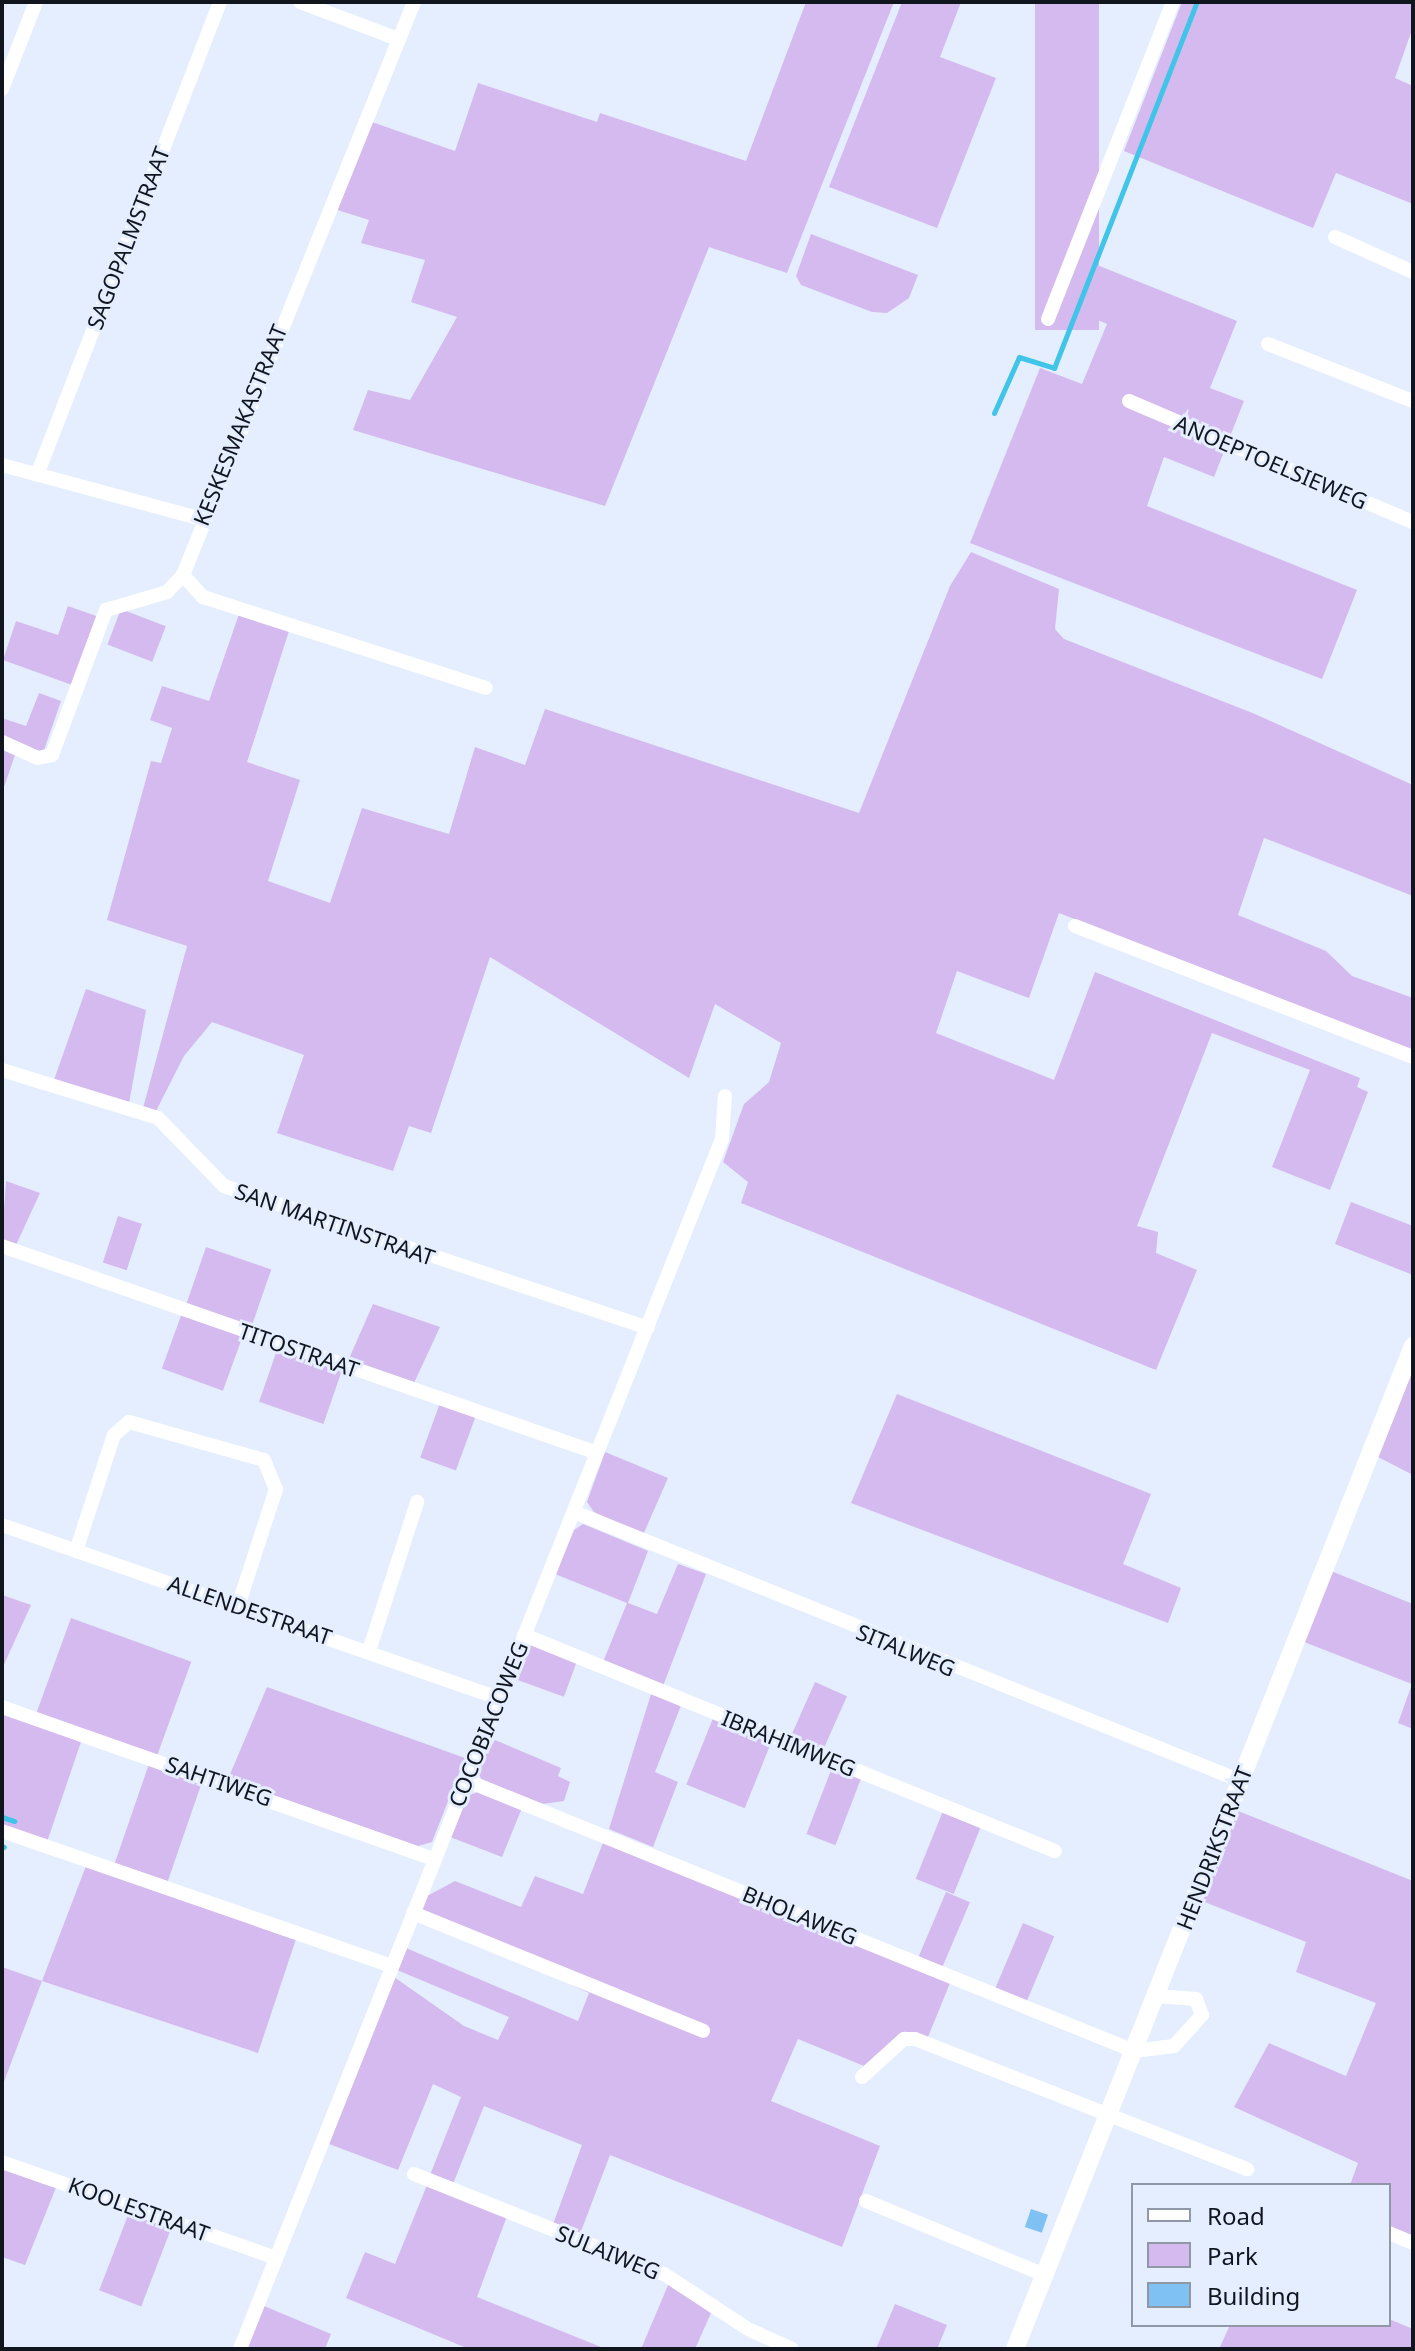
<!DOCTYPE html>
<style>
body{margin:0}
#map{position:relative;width:1415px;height:2351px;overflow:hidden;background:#e5eeff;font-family:"Noto Sans",sans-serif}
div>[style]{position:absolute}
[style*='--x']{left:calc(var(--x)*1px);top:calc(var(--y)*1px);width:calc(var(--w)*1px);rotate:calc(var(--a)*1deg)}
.green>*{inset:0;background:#d4baef;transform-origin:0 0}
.stream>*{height:5px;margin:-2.5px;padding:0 2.5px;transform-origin:2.5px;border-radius:2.5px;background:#40c4e7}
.building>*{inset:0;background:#7fc1f2;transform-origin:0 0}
.minor>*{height:14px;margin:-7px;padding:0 7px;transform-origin:7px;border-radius:7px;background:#fff}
.tertiary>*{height:18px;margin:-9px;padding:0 9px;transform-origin:9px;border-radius:9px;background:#fff}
span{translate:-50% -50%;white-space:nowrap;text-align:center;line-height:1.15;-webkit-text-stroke:6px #e5eeff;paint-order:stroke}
.street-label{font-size:22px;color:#10151e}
.frame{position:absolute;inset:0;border:4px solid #10151e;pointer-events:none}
.legend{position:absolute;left:1131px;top:2183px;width:260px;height:144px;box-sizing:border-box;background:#e5eeff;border:2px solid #9097a5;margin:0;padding:10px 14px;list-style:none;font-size:24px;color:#10151e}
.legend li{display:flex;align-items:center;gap:16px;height:40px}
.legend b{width:40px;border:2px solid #9097a5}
</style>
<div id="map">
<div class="green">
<i style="clip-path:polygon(806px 2px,894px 2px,787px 273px,709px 247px,605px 506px,353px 430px,368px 390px,410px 400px,457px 317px,411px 302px,425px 260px,361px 243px,369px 220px,328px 207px,366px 120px,455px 151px,478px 83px,597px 122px,600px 113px,746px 161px)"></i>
<i style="clip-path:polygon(902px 2px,961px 2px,940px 57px,996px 78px,937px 228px,829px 187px)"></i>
<i style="left:1035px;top:2px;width:64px;height:328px"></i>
<i style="clip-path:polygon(1182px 2px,1413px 2px,1413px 27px,1395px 78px,1413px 86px,1413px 204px,1336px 173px,1313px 228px,1124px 151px)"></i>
<i style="clip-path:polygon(811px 234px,918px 275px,909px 298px,887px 313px,872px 312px,801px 285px,796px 276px)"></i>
<i style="clip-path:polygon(1082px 259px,1237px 321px,1210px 388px,1244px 401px,1214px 477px,1164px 457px,1147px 506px,1357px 590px,1322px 679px,970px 543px,1040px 368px,1082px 384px,1107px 324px,1065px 306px)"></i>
<i style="clip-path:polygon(971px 552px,1059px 589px,1055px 629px,1064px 639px,1255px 714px,1413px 785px,1413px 896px,1264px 838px,1238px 915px,1326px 951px,1352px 976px,1413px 998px,1412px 1050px,1059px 913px,1029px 998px,957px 971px,936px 1033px,1054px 1080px,1095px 972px,1360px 1078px,1357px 1087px,1368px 1092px,1330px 1190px,1272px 1167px,1310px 1070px,1212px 1033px,1137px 1226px,1158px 1232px,1156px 1253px,1197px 1270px,1156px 1370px,741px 1203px,748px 1182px,723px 1162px,744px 1104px,769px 1082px,781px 1043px,715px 1004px,689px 1078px,490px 957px,431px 1133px,409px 1126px,393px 1171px,277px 1133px,304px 1055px,212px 1022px,184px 1056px,156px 1111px,143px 1108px,187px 946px,107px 920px,151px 761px,161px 763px,172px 728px,150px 720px,162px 686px,209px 701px,239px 614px,289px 631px,247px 762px,300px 780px,268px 881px,330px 903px,362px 808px,449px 834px,475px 747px,525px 765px,545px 709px,859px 813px,950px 586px)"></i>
<i style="clip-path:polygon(68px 606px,99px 617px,72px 685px,3px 660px,16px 621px,58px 635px)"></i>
<i style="left:121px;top:609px;width:48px;height:38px;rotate:21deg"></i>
<i style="clip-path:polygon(39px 693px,61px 701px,42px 756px,17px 749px,2px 793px,2px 718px,26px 726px)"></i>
<i style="clip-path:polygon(86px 989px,146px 1010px,129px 1103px,54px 1080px)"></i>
<i style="clip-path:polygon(6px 1181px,40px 1193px,16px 1245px,2px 1241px)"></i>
<i style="clip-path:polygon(1351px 1202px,1413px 1226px,1413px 1275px,1335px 1244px)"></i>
<i style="left:118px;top:1216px;width:25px;height:49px;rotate:18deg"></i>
<i style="left:206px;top:1247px;width:69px;height:62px;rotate:19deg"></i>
<i style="clip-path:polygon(373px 1304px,440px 1327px,414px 1383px,348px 1361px)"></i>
<i style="left:182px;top:1313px;width:65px;height:59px;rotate:20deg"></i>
<i style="left:278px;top:1347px;width:68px;height:58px;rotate:19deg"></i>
<i style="clip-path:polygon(1413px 1365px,1413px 1475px,1378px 1457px)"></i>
<i style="clip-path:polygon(897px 1394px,1151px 1494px,1123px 1564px,1181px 1588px,1168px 1623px,851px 1503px)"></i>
<i style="left:440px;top:1403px;width:38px;height:58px;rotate:20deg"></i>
<i style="clip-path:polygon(605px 1452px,668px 1478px,643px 1535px,594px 1512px,587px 1502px)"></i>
<i style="clip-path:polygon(583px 1524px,648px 1551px,628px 1603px,657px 1614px,678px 1564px,706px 1574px,663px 1686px,603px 1662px,627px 1603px,555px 1574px,574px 1530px)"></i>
<i style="clip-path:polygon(1331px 1571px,1413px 1604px,1413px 1729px,1398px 1723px,1412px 1684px,1304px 1642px)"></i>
<i style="clip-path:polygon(2px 1595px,31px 1605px,2px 1669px)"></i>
<i style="left:71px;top:1618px;width:128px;height:103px;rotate:20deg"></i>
<i style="left:530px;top:1644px;width:50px;height:38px;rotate:20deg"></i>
<i style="left:815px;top:1682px;width:35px;height:61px;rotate:24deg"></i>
<i style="clip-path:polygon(267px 1687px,465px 1758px,432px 1842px,418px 1846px,228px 1779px)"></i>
<i style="clip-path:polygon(652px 1691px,682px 1703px,655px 1772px,678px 1782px,653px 1847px,609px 1829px)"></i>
<i style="clip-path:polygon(2px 1711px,82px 1739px,47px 1842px,2px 1826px)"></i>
<i style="left:714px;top:1716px;width:63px;height:74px;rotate:22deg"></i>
<i style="clip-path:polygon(495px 1740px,561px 1768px,558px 1776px,570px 1782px,564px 1801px,542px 1804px,481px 1779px,477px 1769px)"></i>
<i style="left:150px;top:1761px;width:56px;height:108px;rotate:19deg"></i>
<i style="left:833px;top:1765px;width:31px;height:74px;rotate:21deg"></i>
<i style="clip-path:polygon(478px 1792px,522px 1808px,502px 1857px,450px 1837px,467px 1796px)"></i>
<i style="left:943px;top:1811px;width:41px;height:73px;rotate:22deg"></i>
<i style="clip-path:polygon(1238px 1811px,1413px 1881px,1413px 2236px,1389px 2226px,1389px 2185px,1350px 2185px,1358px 2163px,1234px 2107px,1269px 2043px,1346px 2076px,1376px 2003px,1296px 1972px,1306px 1942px,1202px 1901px)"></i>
<i style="clip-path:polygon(604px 1840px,950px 1983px,926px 2042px,906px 2034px,864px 2066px,798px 2039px,771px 2101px,880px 2146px,842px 2247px,610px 2155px,580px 2234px,553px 2224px,582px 2145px,484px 2106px,453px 2184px,430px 2175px,461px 2097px,433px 2084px,398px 2170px,329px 2144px,394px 1977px,464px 2026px,498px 2040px,509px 2017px,397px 1970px,406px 1948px,578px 2021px,589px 1993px,419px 1915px,427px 1896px,455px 1881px,521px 1907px,535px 1876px,583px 1894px)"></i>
<i style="clip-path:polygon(86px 1866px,296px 1939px,258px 2053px,42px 1981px,2px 2087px,2px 1967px,42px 1981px)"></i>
<i style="left:946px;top:1892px;width:26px;height:70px;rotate:23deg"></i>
<i style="left:1023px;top:1923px;width:34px;height:71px;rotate:23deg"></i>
<i style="clip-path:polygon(2px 2166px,57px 2185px,25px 2265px,2px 2257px)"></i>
<i style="clip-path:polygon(427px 2185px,507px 2216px,477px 2297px,606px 2349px,469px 2349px,346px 2298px,365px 2252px,395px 2264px)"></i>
<i style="left:130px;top:2210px;width:45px;height:86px;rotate:21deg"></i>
<i style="clip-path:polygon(669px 2283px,711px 2313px,695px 2349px,641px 2349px)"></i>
<i style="clip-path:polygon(895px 2304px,947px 2325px,937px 2349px,876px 2349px)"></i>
<i style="clip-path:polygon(264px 2306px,331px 2334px,325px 2349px,247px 2349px)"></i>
<i style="clip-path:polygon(1389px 2319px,1413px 2329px,1413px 2349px,1219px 2349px,1230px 2325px,1389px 2325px)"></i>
</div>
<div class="stream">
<i style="--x:994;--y:413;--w:61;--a:-65.9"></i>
<i style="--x:1019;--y:357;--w:37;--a:17"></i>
<i style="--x:1054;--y:368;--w:393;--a:-68.7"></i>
<i style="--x:2;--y:1817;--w:13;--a:18"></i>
<i style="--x:2;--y:1846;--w:2;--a:27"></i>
</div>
<div class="building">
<i style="left:1031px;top:2209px;width:18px;height:19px;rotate:19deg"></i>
</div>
<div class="minor">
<i style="--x:300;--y:2;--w:105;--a:20.7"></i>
<i style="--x:2;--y:89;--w:93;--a:-68.7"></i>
<i style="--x:1335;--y:237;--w:85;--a:24.2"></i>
<i style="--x:1048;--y:319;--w:341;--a:-68.5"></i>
<i style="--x:1268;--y:344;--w:156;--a:21.5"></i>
<i style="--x:1129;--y:401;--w:309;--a:23.1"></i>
<i style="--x:2;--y:465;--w:207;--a:15.1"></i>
<i style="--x:37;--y:475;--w:507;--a:-68.85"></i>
<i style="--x:183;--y:575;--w:30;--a:48"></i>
<i style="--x:203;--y:597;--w:297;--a:17.8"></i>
<i style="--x:2;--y:742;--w:39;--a:24"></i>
<i style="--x:38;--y:758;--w:14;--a:-12"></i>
<i style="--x:52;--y:755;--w:155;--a:-69.6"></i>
<i style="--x:106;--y:610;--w:64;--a:-16.4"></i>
<i style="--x:167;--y:592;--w:23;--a:-47"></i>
<i style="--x:183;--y:575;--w:618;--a:-68.04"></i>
<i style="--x:1075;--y:926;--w:362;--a:21.2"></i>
<i style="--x:2;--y:1070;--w:163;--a:17.1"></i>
<i style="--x:158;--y:1118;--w:95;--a:45.9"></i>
<i style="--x:224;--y:1186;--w:447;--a:18.5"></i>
<i style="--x:2;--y:1246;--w:630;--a:19.18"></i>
<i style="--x:574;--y:1512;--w:719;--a:21.96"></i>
<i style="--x:2;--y:1525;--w:525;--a:19.23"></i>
<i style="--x:76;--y:1551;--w:122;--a:-71.9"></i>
<i style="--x:114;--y:1435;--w:20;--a:-41"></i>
<i style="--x:129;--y:1422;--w:140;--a:15.7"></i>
<i style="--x:264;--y:1460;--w:31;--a:68"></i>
<i style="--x:276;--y:1489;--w:123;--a:108"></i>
<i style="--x:524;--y:1635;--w:573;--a:22.14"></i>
<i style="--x:369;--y:1651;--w:157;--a:-72.1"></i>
<i style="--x:2;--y:1707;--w:458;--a:19.4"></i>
<i style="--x:465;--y:1780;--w:722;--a:22.05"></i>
<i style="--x:1134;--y:2051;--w:40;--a:-7.1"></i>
<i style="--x:1174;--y:2046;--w:42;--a:-47.9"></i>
<i style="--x:1202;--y:2015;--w:17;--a:-111"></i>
<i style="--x:1196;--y:1999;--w:40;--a:-175.7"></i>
<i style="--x:2;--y:1831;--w:412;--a:19.1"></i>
<i style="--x:413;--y:1913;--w:313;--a:22.1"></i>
<i style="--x:862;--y:2077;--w:57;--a:-42.1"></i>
<i style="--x:904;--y:2039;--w:11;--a:0"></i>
<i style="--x:915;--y:2039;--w:357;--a:21.4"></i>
<i style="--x:2;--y:2162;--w:290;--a:19.3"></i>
<i style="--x:414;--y:2174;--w:269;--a:21.8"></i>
<i style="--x:664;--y:2274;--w:100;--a:33.2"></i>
<i style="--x:748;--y:2329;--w:48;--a:24.4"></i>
<i style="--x:866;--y:2201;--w:194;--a:22.5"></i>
<i style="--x:1389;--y:2233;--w:26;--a:23"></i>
<i style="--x:240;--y:2349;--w:1302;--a:-68.28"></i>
<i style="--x:722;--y:1139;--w:43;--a:-86"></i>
</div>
<div class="tertiary">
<i style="--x:1015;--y:2349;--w:1079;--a:-68.36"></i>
</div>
<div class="street-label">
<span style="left:128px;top:238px;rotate:-69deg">SAGOPALMSTRAAT</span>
<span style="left:240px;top:425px;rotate:-68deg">KESKESMAKASTRAAT</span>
<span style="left:1271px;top:462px;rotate:23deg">ANOEPTOELSIEWEG</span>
<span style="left:335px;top:1224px;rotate:19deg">SAN MARTINSTRAAT</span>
<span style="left:299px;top:1350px;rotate:19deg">TITOSTRAAT</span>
<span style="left:250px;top:1610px;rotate:19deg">ALLENDESTRAAT</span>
<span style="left:906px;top:1650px;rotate:22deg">SITALWEG</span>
<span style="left:488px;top:1724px;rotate:-68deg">COCOBIACOWEG</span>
<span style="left:789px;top:1743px;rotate:22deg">IBRAHIMWEG</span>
<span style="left:219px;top:1781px;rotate:19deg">SAHTIWEG</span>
<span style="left:1214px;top:1848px;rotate:-69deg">HENDRIKSTRAAT</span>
<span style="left:800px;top:1915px;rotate:22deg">BHOLAWEG</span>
<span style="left:139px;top:2209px;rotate:20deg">KOOLESTRAAT</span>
<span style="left:608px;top:2252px;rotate:22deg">SULAIWEG</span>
</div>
<div class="frame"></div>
<ul class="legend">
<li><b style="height:10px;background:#fff"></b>Road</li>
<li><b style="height:22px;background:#d4baef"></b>Park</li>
<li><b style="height:22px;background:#7fc1f2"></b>Building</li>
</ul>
</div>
